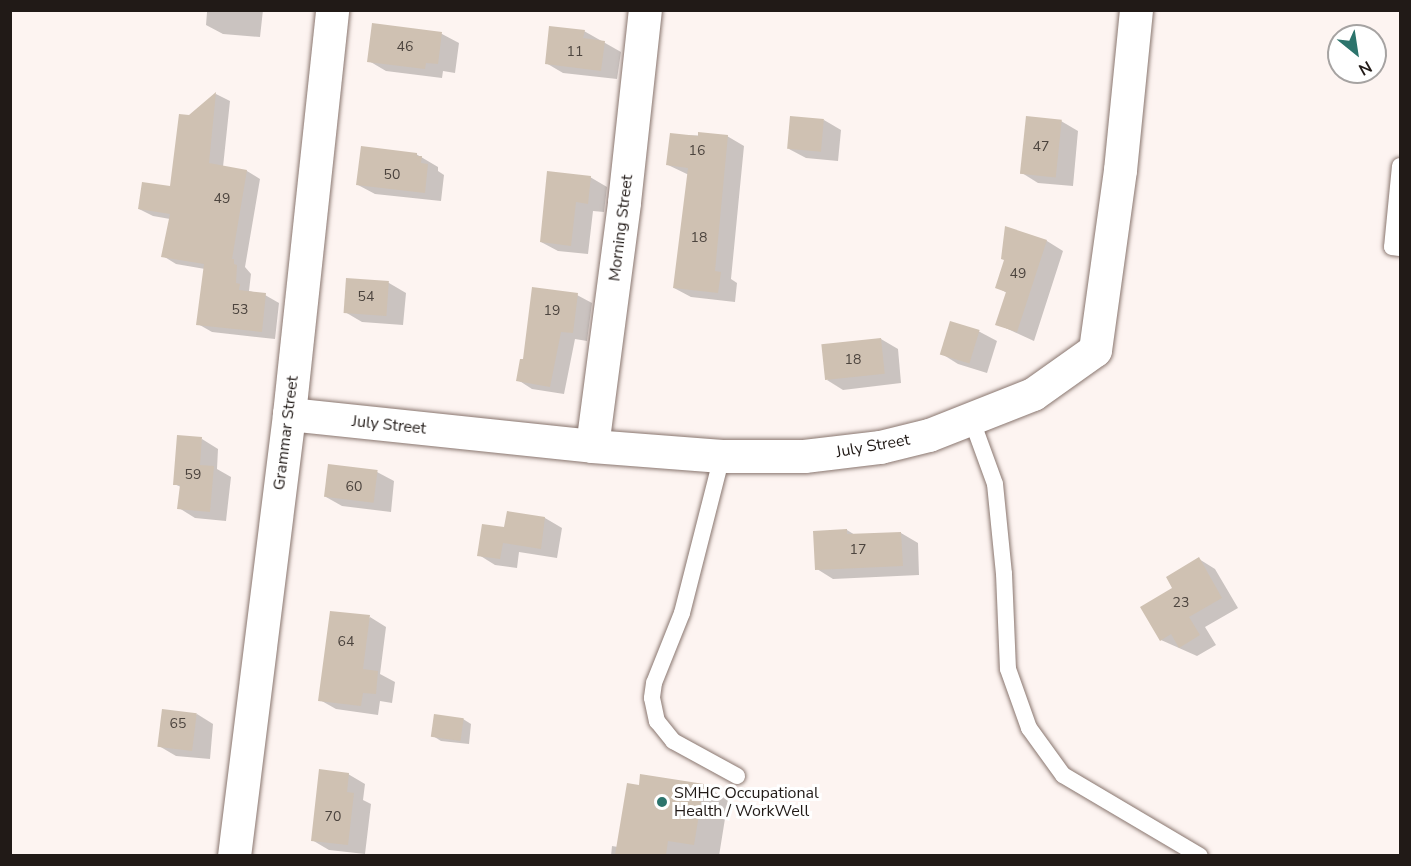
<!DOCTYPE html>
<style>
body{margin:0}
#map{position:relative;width:1411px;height:866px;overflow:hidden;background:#fdf4f1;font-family:"Nunito Sans",sans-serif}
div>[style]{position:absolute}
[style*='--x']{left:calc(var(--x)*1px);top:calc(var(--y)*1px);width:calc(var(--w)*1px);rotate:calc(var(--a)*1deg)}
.shadow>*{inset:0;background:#0003}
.building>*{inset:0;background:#cfc1b2;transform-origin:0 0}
.roads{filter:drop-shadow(0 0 2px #89766f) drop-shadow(0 0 2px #89766f)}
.lane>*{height:16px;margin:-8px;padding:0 8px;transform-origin:8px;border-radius:8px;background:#fff}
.street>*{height:33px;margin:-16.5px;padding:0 16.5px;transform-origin:16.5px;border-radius:16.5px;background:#fff}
.secondary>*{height:33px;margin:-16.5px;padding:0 16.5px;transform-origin:16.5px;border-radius:16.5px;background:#fff}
.dots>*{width:16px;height:16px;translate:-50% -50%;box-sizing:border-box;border:3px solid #fff;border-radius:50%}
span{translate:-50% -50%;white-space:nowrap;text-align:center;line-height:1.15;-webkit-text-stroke:6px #fff;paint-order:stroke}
.number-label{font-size:14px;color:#4c443e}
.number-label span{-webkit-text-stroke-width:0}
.street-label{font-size:16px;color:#211a17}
.poi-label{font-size:16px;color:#211a17}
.left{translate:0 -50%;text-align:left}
.frame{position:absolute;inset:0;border:12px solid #211a17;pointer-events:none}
.north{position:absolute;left:1327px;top:24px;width:60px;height:60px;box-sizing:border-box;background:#fff;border:2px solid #a6a3a2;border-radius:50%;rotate:150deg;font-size:16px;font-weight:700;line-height:24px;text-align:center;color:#211a17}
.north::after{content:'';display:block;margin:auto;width:21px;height:27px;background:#2c746c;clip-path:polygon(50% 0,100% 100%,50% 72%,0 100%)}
</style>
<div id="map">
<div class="shadow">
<i style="clip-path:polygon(203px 10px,263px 10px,260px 37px,223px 34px,206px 25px,207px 12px)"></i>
<i style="clip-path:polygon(374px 25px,442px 34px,459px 43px,455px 73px,443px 71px,442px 78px,386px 71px,369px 61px)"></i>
<i style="clip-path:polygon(584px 31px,621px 52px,617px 79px,563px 73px,546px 63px)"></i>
<i style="clip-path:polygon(216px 94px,230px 101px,223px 167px,247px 171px,260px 179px,245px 267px,251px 274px,249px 291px,265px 295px,279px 303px,275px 339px,212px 332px,198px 324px,205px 269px,176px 264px,163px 256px,170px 219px,153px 216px,139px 209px,172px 188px,190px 116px)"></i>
<i style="clip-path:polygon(824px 120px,841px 130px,838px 161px,806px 158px,789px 149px)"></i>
<i style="clip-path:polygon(1061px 121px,1078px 131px,1073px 186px,1038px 183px,1022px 173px)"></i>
<i style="clip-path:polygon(671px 135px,727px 136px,744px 146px,731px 279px,737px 283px,735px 302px,691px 297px,674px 288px,689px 175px,668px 165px)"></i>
<i style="clip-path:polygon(416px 154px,438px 167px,438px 171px,444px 175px,441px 201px,375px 194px,358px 185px)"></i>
<i style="clip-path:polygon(590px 177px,607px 187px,604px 212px,593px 211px,588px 254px,558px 251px,541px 242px)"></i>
<i style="clip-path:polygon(1006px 228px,1047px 241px,1063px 251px,1034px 341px,997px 324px,1007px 293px,997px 287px,1006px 260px)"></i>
<i style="clip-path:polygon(348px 279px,389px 283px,406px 293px,403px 325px,362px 322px,345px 312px)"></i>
<i style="clip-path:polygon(577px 295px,592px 303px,587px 341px,575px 339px,564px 394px,532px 389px,518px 380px,524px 361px)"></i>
<i style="clip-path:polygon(951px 323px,980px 332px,997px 341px,987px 373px,958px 364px,942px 354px)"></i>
<i style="clip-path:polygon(881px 339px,898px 349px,901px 383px,843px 390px,827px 380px)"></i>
<i style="clip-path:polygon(202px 439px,218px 449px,217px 469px,231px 477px,226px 521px,195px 518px,179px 508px,181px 487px,174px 484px)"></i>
<i style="clip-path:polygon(377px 472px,394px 481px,391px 512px,342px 506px,326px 497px)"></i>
<i style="clip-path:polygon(508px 513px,545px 518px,562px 528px,557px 558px,519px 552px,517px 568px,495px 565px,479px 555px,506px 529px)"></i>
<i style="clip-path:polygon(847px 530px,855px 535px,901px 533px,918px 543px,919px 575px,833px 579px,817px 569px)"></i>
<i style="clip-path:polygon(1199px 559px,1215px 569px,1238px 608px,1205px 627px,1216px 645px,1197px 656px,1161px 640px,1142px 608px,1174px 589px)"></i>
<i style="clip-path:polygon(370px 617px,386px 627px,380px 674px,395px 682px,392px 703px,380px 701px,378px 715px,336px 709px,320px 700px)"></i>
<i style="clip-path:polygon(197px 714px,213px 724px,210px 759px,176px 756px,159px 746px)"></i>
<i style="clip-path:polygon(463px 719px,471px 724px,469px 744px,441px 741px,433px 736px)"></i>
<i style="clip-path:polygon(348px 774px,365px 784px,363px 800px,371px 804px,365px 854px,329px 850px,312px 840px)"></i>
<i style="clip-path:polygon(703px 785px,728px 800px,719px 856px,611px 856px,612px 846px,618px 847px,640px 787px)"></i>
</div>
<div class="building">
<i style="clip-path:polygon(372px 23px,442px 32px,438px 64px,426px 63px,425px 69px,367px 62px)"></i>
<i style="clip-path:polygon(549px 26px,585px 30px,583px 38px,605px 41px,601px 71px,545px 64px)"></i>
<i style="clip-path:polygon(216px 92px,209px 163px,247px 170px,232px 259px,234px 259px,234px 264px,237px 265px,236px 283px,240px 284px,239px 290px,266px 293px,262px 332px,196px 325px,204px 264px,161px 257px,170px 214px,138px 209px,142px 182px,170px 186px,179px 114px,189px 115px)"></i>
<i style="left:790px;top:116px;width:34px;height:33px;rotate:5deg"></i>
<i style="left:1026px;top:116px;width:36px;height:58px;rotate:6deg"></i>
<i style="clip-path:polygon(698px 132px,728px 135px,715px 271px,721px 272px,718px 293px,673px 288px,688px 168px,666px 165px,670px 133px,698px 136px)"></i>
<i style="clip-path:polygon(361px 146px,417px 153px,417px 156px,422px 156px,421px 163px,428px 164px,425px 193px,356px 185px)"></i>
<i style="clip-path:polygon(547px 171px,591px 176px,588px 204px,576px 202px,571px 246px,540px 242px)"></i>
<i style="clip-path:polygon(1005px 226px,1047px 240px,1017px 332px,995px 325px,1006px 292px,995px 288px,1004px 260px,1001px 259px)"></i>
<i style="left:346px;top:278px;width:43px;height:35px;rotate:4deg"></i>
<i style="clip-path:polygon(532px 287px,578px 293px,573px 333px,561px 332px,550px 387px,516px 381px,520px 359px,523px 359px)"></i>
<i style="left:950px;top:321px;width:31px;height:35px;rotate:17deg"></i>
<i style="left:881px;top:338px;width:36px;height:60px;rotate:84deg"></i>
<i style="clip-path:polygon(177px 435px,202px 437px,200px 465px,214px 466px,210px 512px,177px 509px,180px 485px,173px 485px)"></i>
<i style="left:328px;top:464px;width:50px;height:33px;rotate:7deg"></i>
<i style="clip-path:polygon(507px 511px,545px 517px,541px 549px,503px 543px,500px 559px,477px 556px,482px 524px,504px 527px)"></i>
<i style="clip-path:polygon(847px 529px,847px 534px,901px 532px,903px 566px,815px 570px,813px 531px)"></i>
<i style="clip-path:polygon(1199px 557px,1222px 598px,1189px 617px,1200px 635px,1179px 648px,1171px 634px,1160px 641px,1140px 607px,1172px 588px,1166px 577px)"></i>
<i style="clip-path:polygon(330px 611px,370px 615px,363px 669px,378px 671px,376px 694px,363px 693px,361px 706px,318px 701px)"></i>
<i style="left:162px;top:709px;width:35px;height:38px;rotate:7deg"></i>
<i style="left:434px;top:714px;width:30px;height:23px;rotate:8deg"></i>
<i style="clip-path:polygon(319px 769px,349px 773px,347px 792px,354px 793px,348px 845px,311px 841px)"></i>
<i style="clip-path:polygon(640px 774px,704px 784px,694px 845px,668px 841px,666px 855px,615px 855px,627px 783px,639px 785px)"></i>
</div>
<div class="roads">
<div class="lane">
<i style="--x:1400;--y:166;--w:81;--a:95.6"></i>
<i style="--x:1392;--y:247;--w:8;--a:7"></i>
<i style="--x:971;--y:418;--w:70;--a:70"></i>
<i style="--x:995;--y:484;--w:90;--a:84.3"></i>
<i style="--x:1004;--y:574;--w:95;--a:87.6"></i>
<i style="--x:1008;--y:669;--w:63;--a:70.4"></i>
<i style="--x:1029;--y:728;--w:58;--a:54.1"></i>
<i style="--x:1063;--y:775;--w:159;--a:30.6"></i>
<i style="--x:722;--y:456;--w:162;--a:104.3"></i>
<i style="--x:682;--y:613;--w:75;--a:111.8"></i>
<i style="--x:654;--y:683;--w:15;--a:98"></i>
<i style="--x:652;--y:698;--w:24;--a:78"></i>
<i style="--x:657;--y:721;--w:26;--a:51"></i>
<i style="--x:673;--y:741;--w:73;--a:28.7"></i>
</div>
<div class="street">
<i style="--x:289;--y:414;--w:305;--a:6"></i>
<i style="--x:592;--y:446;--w:130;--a:4.4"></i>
<i style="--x:722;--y:456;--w:82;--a:0"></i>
<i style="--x:804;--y:456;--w:77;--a:-6.8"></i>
<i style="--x:880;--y:447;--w:50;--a:-13.8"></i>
<i style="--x:929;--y:435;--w:112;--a:-21.5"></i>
<i style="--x:1033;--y:394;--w:76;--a:-35.4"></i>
<i style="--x:1095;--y:350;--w:182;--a:-82.1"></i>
<i style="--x:1120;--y:170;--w:161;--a:-84.3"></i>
<i style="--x:592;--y:446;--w:246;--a:-82.5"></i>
<i style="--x:624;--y:202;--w:193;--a:-83.8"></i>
</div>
<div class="secondary">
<i style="--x:234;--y:856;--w:445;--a:-82.9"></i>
<i style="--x:289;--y:414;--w:406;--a:-83.9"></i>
</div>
</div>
<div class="dots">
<i style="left:662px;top:802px;background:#2c746c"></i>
</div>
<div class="number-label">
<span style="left:405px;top:47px">46</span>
<span style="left:575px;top:52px">11</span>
<span style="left:1041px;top:147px">47</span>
<span style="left:697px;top:151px">16</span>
<span style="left:392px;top:175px">50</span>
<span style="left:222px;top:199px">49</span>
<span style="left:699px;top:238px">18</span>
<span style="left:1018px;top:274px">49</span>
<span style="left:366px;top:297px">54</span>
<span style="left:240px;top:310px">53</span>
<span style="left:552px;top:311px">19</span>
<span style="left:853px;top:360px">18</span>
<span style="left:193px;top:475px">59</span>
<span style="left:354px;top:487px">60</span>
<span style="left:858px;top:550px">17</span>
<span style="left:1181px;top:603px">23</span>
<span style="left:346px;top:642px">64</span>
<span style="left:178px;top:724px">65</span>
<span style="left:333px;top:817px">70</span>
</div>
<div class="street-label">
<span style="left:621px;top:228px;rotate:-83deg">Morning Street</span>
<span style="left:389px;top:425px;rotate:6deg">July Street</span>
<span style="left:286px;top:433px;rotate:-83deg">Grammar Street</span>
<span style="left:873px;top:446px;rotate:-10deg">July Street</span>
</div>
<div class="poi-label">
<span class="left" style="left:674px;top:802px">SMHC Occupational<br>Health / WorkWell</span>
</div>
<div class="frame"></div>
<div class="north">N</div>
</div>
